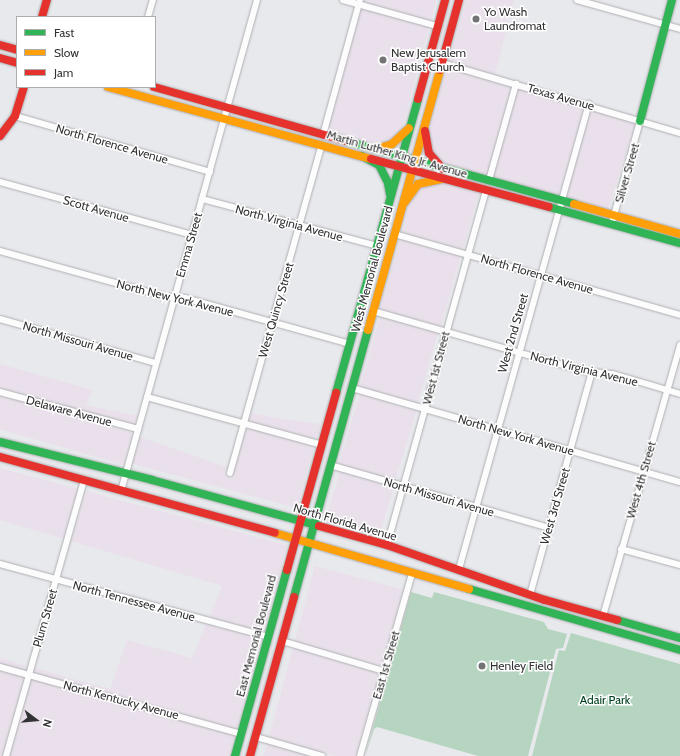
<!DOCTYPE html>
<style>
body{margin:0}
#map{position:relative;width:680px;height:756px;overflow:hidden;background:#e8e9ed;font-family:Cabin,sans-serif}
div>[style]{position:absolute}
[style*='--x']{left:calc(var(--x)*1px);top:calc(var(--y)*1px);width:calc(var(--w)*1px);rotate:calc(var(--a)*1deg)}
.commercial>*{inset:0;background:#e9e0eb;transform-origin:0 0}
.green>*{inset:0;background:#b6d5c1}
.roads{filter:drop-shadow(0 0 1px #aeafb2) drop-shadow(0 0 1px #aeafb2)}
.street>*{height:6px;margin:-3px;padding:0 3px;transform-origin:3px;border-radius:3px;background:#fcfcfc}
.fast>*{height:8px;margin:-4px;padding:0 4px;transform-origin:4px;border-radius:4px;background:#30b455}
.slow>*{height:8px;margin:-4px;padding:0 4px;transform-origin:4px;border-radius:4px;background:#ff9f0a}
.jam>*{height:8px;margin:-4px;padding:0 4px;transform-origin:4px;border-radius:4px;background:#e5322d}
.dots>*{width:11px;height:11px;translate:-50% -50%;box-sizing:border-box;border:2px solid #fff;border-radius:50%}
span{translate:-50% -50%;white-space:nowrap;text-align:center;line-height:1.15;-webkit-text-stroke:3px #fff;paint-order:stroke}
.poi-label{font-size:12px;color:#333335}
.left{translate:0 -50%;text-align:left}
.street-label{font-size:12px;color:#333335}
.park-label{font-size:12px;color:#01431f}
.legend{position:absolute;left:16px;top:16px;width:140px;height:72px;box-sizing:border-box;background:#fff;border:1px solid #adadae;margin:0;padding:5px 7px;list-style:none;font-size:12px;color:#333335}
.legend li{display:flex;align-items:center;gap:8px;height:20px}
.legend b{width:20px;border:1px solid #adadae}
.north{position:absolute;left:16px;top:700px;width:40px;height:40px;-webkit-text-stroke:3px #fff;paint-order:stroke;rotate:106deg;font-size:11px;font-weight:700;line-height:16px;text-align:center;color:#333335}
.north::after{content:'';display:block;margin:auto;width:14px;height:18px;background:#333335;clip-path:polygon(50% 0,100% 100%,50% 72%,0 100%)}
</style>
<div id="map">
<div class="commercial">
<i style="clip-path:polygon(364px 0,436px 0,431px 21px,363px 2px)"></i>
<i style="clip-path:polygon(466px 0,514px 0,495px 75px,449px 61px)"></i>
<i style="clip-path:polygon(361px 9px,429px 27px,402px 130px,390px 141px,377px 145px,328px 132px)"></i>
<i style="clip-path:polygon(447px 68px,511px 86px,487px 176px,445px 166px,432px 152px,429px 132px)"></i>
<i style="left:519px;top:88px;width:68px;height:93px;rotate:16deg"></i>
<i style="left:592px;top:109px;width:46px;height:94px;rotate:18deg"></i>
<i style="clip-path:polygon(442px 183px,479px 193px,463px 249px,402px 233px,409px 203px,421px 187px)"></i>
<i style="left:400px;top:239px;width:63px;height:73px;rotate:16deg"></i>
<i style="left:380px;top:317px;width:60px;height:73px;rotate:16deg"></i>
<i style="clip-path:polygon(0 364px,93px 390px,86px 405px,138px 416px,135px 425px,0 388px)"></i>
<i style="left:360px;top:394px;width:59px;height:73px;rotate:17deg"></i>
<i style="left:0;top:395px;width:138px;height:33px;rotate:16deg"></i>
<i style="clip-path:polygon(251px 413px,282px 419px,321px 424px,316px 439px,248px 421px)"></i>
<i style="clip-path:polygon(246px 428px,314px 446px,297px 508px,133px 464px,140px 437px,227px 467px,225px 476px,232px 478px)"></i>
<i style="clip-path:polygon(0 468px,79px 489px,64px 539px,0 520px)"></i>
<i style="left:340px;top:472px;width:56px;height:55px;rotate:17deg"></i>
<i style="clip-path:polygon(86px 491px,287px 545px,263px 632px,209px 618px,222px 586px,71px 541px)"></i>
<i style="left:315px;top:566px;width:91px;height:79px;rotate:15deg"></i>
<i style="clip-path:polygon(206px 624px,261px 639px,236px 729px,33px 673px,35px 668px,110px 689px,127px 640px,192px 658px)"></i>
<i style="clip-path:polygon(293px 648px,380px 674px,356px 756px,334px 756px,269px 737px)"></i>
<i style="clip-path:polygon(0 658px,27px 666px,26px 671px,0 664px)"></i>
<i style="clip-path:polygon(0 671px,24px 677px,2px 756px,0 756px)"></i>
<i style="clip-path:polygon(31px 679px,234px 735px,228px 756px,10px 756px)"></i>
<i style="clip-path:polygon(267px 744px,310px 756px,264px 756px)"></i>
</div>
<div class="green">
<i style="clip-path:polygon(411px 592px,432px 598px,434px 592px,544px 622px,548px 629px,567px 634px,563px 648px,556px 649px,528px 756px,478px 756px,377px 727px,374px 729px,365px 756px)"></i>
<i style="clip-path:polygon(571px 633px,680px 664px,680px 756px,532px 756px,559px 650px,565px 651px)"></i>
</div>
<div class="roads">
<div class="street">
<i style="--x:343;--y:0;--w:98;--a:15.5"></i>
<i style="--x:577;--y:0;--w:107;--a:15.7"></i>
<i style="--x:148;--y:17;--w:18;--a:-74"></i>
<i style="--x:442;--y:63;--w:248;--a:16.4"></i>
<i style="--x:15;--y:116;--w:203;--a:16"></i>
<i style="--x:323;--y:135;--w:140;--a:-74.7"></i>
<i style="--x:489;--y:180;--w:100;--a:-74.3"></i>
<i style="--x:0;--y:182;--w:199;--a:15.4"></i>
<i style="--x:202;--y:199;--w:181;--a:15"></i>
<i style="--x:613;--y:219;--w:102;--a:-74.6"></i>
<i style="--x:394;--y:234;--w:297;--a:15.8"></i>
<i style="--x:0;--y:251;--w:172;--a:15.5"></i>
<i style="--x:166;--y:297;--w:19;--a:3"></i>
<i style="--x:185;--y:298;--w:171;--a:15.6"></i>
<i style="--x:373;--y:311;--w:218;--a:15.9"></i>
<i style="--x:583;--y:371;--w:30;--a:6"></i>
<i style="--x:613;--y:374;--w:70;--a:16.6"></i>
<i style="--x:0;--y:319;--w:162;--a:15.8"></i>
<i style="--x:352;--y:388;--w:341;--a:16"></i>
<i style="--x:0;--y:392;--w:143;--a:15"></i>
<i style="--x:147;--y:397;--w:181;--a:15.3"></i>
<i style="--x:330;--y:465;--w:228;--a:16"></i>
<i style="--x:230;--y:473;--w:339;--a:-74.4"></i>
<i style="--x:121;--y:491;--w:509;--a:-74.52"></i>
<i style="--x:387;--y:545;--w:368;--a:-74.4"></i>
<i style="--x:621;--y:549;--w:61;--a:15.2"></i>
<i style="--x:0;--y:564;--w:278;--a:15.2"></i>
<i style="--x:459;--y:569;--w:483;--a:-74.4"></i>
<i style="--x:530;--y:595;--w:231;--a:-74.5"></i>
<i style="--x:603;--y:616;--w:282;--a:-74.1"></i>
<i style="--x:282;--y:641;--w:106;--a:16.4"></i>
<i style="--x:0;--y:667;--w:251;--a:15.5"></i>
<i style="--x:256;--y:737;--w:69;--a:16.1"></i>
<i style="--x:6;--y:756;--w:286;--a:-74.2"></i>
<i style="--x:360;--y:756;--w:189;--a:-74.1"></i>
</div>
<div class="fast">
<i style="--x:640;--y:121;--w:125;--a:-75.2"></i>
<i style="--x:346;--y:141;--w:237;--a:15.4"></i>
<i style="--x:362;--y:156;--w:19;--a:28"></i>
<i style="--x:379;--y:165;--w:20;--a:63"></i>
<i style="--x:388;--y:183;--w:11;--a:80"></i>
<i style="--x:549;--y:207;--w:136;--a:15.4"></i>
<i style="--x:336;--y:393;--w:305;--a:-74.4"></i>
<i style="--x:0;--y:442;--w:157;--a:14"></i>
<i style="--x:152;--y:480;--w:173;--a:15.4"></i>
<i style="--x:469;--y:589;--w:220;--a:16.1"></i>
<i style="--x:294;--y:597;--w:277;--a:-74.5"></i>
<i style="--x:617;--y:620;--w:66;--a:15.9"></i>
<i style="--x:235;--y:756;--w:193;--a:-74.4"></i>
</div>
<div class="slow">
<i style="--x:108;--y:87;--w:273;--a:15.3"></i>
<i style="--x:377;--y:149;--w:16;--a:-18"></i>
<i style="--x:392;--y:144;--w:23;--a:-43"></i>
<i style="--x:405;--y:202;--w:22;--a:-54"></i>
<i style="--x:418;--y:184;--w:25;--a:-12"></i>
<i style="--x:574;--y:204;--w:110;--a:15.8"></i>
<i style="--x:368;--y:330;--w:270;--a:-74.5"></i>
<i style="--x:275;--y:533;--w:202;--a:16.1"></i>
</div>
<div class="jam">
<i style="--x:42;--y:17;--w:18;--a:-74"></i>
<i style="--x:0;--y:45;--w:18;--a:16"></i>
<i style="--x:0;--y:58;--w:18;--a:16"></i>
<i style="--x:440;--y:70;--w:73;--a:-74.8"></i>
<i style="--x:154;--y:87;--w:199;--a:15.7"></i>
<i style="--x:418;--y:99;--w:103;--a:-74.7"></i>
<i style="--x:425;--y:131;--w:22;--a:80"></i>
<i style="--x:429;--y:153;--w:21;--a:49"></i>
<i style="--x:0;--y:136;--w:25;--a:-53"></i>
<i style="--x:15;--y:116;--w:30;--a:-73"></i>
<i style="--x:371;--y:159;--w:184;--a:15.1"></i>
<i style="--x:0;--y:457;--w:285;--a:15.4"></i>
<i style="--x:319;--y:526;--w:71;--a:15.6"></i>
<i style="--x:387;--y:545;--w:167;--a:19.2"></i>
<i style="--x:545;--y:600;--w:75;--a:15.5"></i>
<i style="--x:287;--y:570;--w:184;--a:-74.5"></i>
<i style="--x:250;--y:756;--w:165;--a:-74.5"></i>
</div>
</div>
<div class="dots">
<i style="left:476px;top:19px;background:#727375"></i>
<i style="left:383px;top:60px;background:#727375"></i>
<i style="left:482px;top:666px;background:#727375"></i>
</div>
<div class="poi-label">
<span class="left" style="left:484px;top:19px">Yo Wash<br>Laundromat</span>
<span class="left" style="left:391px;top:60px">New Jerusalem<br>Baptist Church</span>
<span class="left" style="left:490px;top:666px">Henley Field</span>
</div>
<div class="street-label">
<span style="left:561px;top:97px;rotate:16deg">Texas Avenue</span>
<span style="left:112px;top:144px;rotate:16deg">North Florence Avenue</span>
<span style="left:397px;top:154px;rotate:16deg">Martin Luther King Jr. Avenue</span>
<span style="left:627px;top:173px;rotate:-74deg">Silver Street</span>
<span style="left:96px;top:209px;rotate:16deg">Scott Avenue</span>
<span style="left:289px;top:223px;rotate:15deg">North Virginia Avenue</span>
<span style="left:189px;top:245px;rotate:-74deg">Emma Street</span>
<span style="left:372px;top:269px;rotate:-75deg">West Memorial Boulevard</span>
<span style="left:537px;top:274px;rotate:16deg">North Florence Avenue</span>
<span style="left:175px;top:298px;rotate:14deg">North New York Avenue</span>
<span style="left:276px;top:310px;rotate:-74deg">West Quincy Street</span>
<span style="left:513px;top:333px;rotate:-74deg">West 2nd Street</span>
<span style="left:78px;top:341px;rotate:16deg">North Missouri Avenue</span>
<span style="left:436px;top:368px;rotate:-75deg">West 1st Street</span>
<span style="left:584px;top:369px;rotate:14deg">North Virginia Avenue</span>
<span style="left:69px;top:411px;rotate:15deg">Delaware Avenue</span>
<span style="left:516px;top:435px;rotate:16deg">North New York Avenue</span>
<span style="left:641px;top:480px;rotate:-74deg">West 4th Street</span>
<span style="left:439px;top:497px;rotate:16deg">North Missouri Avenue</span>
<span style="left:555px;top:506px;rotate:-74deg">West 3rd Street</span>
<span style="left:345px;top:522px;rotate:16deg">North Florida Avenue</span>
<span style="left:134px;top:601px;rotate:15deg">North Tennessee Avenue</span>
<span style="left:45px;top:618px;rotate:-74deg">Plum Street</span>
<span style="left:256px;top:636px;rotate:-75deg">East Memorial Boulevard</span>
<span style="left:386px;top:665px;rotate:-74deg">East 1st Street</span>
<span style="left:121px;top:700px;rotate:15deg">North Kentucky Avenue</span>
</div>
<div class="park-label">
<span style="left:605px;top:700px">Adair Park</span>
</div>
<ul class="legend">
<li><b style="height:5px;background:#30b455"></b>Fast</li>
<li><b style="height:5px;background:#ff9f0a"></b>Slow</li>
<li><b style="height:5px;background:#e5322d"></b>Jam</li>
</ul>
<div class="north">N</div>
</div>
